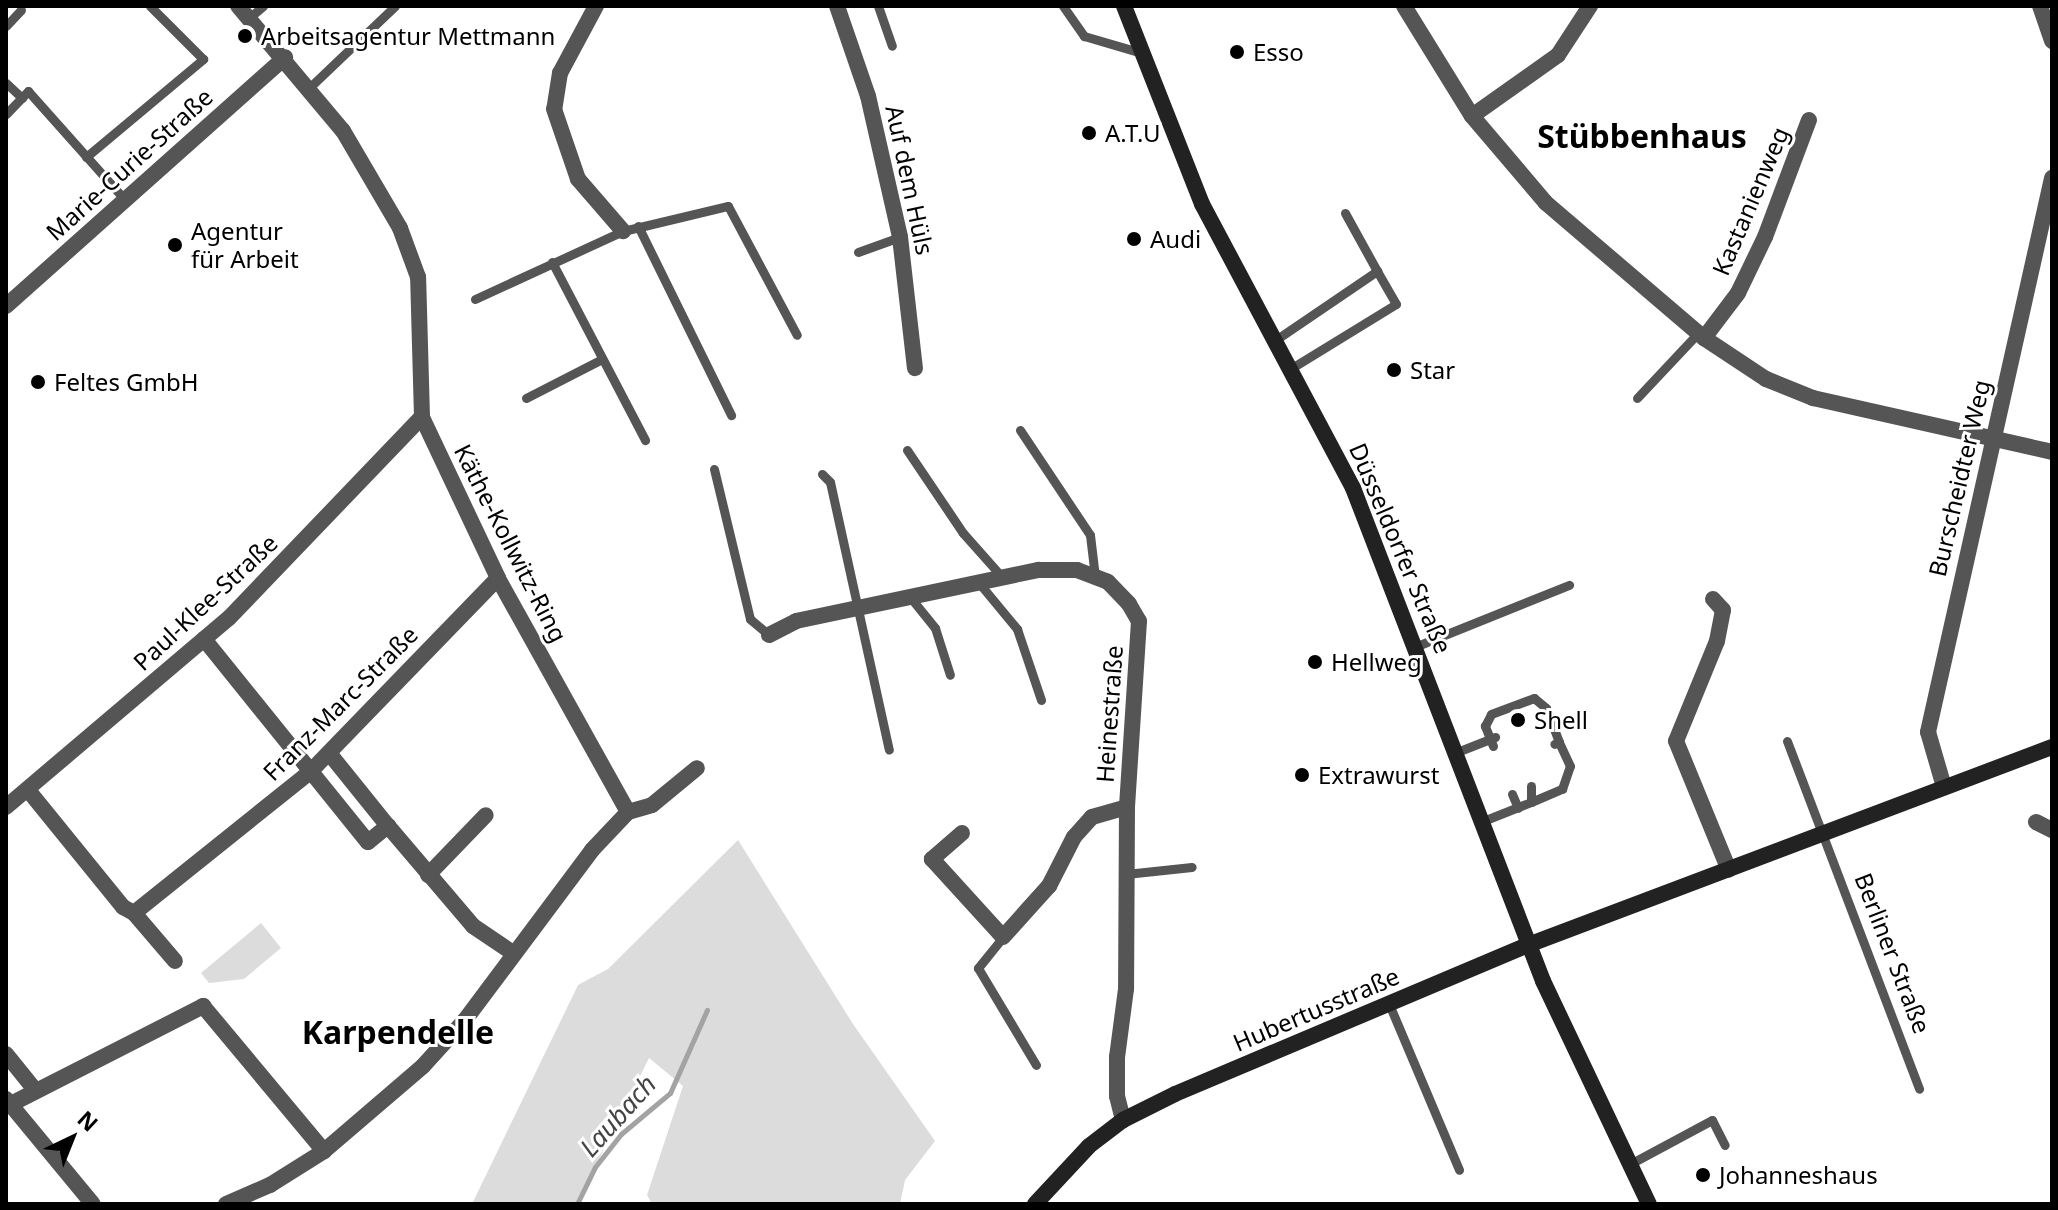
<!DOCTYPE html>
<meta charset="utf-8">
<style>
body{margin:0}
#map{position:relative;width:2058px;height:1210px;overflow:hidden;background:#fff;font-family:"Noto Sans",sans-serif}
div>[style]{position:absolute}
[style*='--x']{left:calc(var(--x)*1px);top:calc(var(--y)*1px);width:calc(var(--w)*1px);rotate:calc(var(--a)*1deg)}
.green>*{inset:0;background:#dcdcdc}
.stream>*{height:5px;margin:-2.5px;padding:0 2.5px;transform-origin:2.5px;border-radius:2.5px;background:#a3a3a3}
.lane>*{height:9px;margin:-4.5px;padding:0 4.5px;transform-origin:4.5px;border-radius:4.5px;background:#555}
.street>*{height:16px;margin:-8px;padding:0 8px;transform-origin:8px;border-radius:8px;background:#555}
.secondary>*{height:16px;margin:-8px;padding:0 8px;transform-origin:8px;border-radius:8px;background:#222}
.dots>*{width:22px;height:22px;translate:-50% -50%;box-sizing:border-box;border:4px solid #fff;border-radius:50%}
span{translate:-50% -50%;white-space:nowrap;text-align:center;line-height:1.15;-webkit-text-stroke:6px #fff;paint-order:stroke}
.poi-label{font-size:24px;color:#000}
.left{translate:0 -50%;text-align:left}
.street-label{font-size:24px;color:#000}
.water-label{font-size:26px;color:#444;font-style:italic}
.district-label{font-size:32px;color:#000;font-weight:700}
.frame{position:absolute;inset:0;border:8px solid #000;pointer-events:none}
.north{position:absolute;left:32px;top:1098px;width:80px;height:80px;-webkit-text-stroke:6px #fff;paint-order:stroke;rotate:43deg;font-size:22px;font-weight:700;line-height:32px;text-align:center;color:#000}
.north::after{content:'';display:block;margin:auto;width:28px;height:36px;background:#000;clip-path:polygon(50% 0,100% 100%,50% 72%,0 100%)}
</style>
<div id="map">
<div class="green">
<i style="clip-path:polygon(738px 840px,853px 1024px,935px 1141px,905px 1180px,900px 1204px,652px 1204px,647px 1195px,683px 1086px,649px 1058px,577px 1204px,472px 1204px,578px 985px,608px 969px)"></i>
<i style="clip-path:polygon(261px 923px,281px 948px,244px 979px,209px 983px,201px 973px)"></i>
</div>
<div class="stream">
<i style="--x:577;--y:1204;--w:41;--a:-64.1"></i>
<i style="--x:595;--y:1167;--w:42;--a:-51.8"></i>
<i style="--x:621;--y:1134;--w:64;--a:-39.9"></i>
<i style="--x:670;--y:1093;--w:91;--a:-66"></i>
</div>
<div class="lane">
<i style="--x:878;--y:6;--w:42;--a:70.7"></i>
<i style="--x:1063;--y:6;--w:37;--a:55"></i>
<i style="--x:1084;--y:36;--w:60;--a:16.3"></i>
<i style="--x:250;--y:17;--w:17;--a:-40"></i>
<i style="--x:6;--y:26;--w:22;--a:-47"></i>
<i style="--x:6;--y:83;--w:22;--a:43"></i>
<i style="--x:310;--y:87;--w:117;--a:-43.6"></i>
<i style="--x:6;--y:114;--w:32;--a:-46"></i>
<i style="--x:28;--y:91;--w:146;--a:48.3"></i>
<i style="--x:86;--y:157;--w:153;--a:-39.9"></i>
<i style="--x:203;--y:59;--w:75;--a:-135"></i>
<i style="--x:1345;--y:213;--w:66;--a:61.1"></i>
<i style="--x:638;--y:226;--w:211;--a:63.8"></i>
<i style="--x:858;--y:252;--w:45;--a:-19.7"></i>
<i style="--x:552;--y:262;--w:201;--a:62.4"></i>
<i style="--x:475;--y:299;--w:163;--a:-24.7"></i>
<i style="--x:623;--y:231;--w:108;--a:-13.4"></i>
<i style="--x:728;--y:206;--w:146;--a:61.9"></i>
<i style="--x:1274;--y:341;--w:125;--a:-34.2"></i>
<i style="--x:1377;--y:271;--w:38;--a:60"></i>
<i style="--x:1396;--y:304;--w:124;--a:148.5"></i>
<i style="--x:526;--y:398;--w:85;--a:-27.2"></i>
<i style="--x:1637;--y:398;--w:89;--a:-46.8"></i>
<i style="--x:1020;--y:430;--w:126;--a:56.3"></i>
<i style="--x:1090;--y:535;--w:42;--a:83.2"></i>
<i style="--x:907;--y:450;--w:100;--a:56"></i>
<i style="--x:963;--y:533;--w:60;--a:48.4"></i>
<i style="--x:714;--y:469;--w:154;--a:76.5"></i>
<i style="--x:750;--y:619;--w:25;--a:40"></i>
<i style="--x:822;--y:474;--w:11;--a:45"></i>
<i style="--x:830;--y:482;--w:274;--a:77.6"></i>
<i style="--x:979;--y:583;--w:60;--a:50.4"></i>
<i style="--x:1017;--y:629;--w:75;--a:71.3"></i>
<i style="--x:910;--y:597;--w:40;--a:51"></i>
<i style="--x:935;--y:628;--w:49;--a:72.3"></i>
<i style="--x:1417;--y:646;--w:164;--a:-21.9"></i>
<i style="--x:1787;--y:741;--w:372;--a:69.2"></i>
<i style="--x:1493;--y:746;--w:22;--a:-112"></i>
<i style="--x:1485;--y:726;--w:13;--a:-63"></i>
<i style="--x:1491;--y:714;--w:46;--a:-20.4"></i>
<i style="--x:1534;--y:698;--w:16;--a:40"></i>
<i style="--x:1546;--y:708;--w:36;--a:69"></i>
<i style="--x:1559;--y:742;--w:5;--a:158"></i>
<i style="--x:1457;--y:752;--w:41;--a:-21.5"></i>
<i style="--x:1512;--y:794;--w:15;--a:67"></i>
<i style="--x:1531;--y:802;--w:34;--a:-23"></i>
<i style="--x:1562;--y:789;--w:24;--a:-71"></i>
<i style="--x:1570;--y:766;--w:26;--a:-115"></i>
<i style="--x:1483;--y:821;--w:52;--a:-21.6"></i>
<i style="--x:1531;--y:802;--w:16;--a:-90"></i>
<i style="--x:1126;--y:874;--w:66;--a:-6.1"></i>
<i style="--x:1003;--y:937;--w:40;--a:129"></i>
<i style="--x:978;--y:968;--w:113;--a:59.1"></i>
<i style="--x:1389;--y:1004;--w:180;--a:67.1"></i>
<i style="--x:1630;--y:1164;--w:93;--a:-28.2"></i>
<i style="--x:1712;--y:1120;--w:28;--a:63"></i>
</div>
<div class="street">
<i style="--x:596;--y:6;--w:76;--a:118.2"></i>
<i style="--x:560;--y:73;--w:36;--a:99"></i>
<i style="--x:554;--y:109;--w:74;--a:71.1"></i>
<i style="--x:578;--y:179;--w:69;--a:49.1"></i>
<i style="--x:837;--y:6;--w:95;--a:71"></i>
<i style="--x:868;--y:96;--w:145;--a:77.2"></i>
<i style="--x:900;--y:237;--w:132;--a:83.5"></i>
<i style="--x:1404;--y:6;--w:129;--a:58.3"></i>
<i style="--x:1472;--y:116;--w:114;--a:49.6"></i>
<i style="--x:1546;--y:203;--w:208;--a:40.5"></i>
<i style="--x:1704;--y:338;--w:74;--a:33.5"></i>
<i style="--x:1766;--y:379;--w:51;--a:22"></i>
<i style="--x:1813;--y:398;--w:245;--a:12.7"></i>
<i style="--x:2040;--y:6;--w:37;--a:71"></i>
<i style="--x:1472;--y:116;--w:105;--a:-35.3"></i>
<i style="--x:1558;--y:55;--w:59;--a:-56.9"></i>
<i style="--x:6;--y:306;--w:374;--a:-41.7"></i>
<i style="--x:1704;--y:338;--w:56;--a:-52.9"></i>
<i style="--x:1738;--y:293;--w:62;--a:-64.3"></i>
<i style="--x:1765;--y:237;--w:125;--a:-69.4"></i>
<i style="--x:1713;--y:599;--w:15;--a:48"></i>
<i style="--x:1723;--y:610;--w:32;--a:101"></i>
<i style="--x:1717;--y:641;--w:108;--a:112.3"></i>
<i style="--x:1676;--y:741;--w:139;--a:67.7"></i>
<i style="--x:769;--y:635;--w:30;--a:-27"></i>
<i style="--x:796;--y:621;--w:248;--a:-11.9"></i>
<i style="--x:1039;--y:570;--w:38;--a:0"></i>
<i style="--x:1077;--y:570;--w:33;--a:21"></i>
<i style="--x:1108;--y:582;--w:30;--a:46"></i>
<i style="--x:1129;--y:604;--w:20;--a:60"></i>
<i style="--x:1139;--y:621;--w:186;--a:93.7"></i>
<i style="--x:1127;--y:807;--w:182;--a:90.3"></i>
<i style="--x:1126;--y:989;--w:69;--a:97.5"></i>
<i style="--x:1117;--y:1057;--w:39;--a:90"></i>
<i style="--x:1117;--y:1096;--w:25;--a:76"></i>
<i style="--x:204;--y:639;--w:261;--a:51.1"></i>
<i style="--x:368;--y:842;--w:26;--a:-39"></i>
<i style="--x:388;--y:826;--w:131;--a:49.6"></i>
<i style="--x:473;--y:926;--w:48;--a:34"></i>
<i style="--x:329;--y:753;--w:94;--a:51.1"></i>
<i style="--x:1944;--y:787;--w:57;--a:-106.2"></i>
<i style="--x:1928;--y:732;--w:568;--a:-77.38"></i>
<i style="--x:28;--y:790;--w:151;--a:50.9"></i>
<i style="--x:123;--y:907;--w:13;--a:29"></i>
<i style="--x:134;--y:913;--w:226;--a:-38.7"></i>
<i style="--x:310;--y:772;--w:270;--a:-45.9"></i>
<i style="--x:6;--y:807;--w:292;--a:-40.3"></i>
<i style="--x:229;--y:618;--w:279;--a:-46.2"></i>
<i style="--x:628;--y:812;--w:25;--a:-16"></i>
<i style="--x:652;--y:805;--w:58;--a:-39.4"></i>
<i style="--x:2036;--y:822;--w:18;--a:27"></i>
<i style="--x:962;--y:833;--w:40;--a:139"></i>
<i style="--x:932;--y:859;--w:105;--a:47.7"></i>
<i style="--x:1003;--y:937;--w:69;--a:-48"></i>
<i style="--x:1049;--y:886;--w:55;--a:-63"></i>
<i style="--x:1074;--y:837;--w:27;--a:-48"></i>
<i style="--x:1092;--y:817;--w:36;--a:-16"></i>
<i style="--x:428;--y:875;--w:83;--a:-46"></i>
<i style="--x:134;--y:913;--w:63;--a:49.5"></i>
<i style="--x:6;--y:1054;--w:46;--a:51.1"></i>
<i style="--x:6;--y:1099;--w:136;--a:50.4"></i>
<i style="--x:11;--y:1104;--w:216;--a:-27"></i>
<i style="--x:203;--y:1006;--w:189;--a:50.2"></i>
<i style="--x:226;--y:1204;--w:48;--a:-23.4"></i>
<i style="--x:270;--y:1185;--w:64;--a:-32.2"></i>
<i style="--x:324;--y:1151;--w:130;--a:-40.6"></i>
<i style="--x:423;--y:1066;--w:62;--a:-47.6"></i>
<i style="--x:465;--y:1020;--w:212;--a:-53.2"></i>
<i style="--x:592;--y:850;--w:52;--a:-46.5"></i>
<i style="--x:628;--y:812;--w:268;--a:-119.1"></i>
<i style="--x:498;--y:578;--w:178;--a:-115.3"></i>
<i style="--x:422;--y:417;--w:140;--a:-91.6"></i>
<i style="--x:418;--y:277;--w:52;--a:-110.2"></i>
<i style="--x:400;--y:228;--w:113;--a:-120.4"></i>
<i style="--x:343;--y:131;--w:163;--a:-130"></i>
</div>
<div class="secondary">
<i style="--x:1124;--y:6;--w:213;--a:68.5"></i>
<i style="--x:1202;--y:204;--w:322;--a:62"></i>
<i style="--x:1353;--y:488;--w:528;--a:68.92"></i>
<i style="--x:1543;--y:981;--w:247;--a:64.6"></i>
<i style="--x:1035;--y:1204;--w:79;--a:-47"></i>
<i style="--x:1089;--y:1146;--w:43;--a:-37.4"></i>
<i style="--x:1123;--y:1120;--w:58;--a:-26.6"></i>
<i style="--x:1175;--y:1094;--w:383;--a:-22.9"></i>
<i style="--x:1528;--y:945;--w:560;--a:-20.7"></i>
</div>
<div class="dots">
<i style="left:245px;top:36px;background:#000"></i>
<i style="left:1237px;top:52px;background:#000"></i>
<i style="left:1089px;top:133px;background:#000"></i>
<i style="left:1134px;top:239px;background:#000"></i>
<i style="left:175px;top:245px;background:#000"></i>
<i style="left:1394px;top:370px;background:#000"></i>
<i style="left:38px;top:382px;background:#000"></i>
<i style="left:1315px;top:662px;background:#000"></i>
<i style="left:1518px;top:720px;background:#000"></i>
<i style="left:1302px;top:775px;background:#000"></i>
<i style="left:1703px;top:1175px;background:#000"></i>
</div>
<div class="poi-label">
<span class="left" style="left:261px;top:36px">Arbeitsagentur Mettmann</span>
<span class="left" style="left:1253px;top:52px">Esso</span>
<span class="left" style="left:1105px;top:133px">A.T.U</span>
<span class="left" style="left:191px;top:245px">Agentur<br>für Arbeit</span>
<span class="left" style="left:1150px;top:239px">Audi</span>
<span class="left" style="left:1410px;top:370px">Star</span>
<span class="left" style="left:54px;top:382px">Feltes GmbH</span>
<span class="left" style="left:1331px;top:662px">Hellweg</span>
<span class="left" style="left:1534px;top:720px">Shell</span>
<span class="left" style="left:1318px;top:775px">Extrawurst</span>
<span class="left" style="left:1719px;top:1175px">Johanneshaus</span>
</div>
<div class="street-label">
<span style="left:129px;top:164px;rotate:-42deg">Marie-Curie-Straße</span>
<span style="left:910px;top:180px;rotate:78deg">Auf dem Hüls</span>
<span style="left:1750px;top:201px;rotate:-67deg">Kastanienweg</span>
<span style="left:1959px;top:478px;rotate:-77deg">Burscheidter Weg</span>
<span style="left:511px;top:543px;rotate:63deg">Käthe-Kollwitz-Ring</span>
<span style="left:1401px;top:548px;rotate:67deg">Düsseldorfer Straße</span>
<span style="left:205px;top:602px;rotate:-43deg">Paul-Klee-Straße</span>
<span style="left:340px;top:703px;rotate:-45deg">Franz-Marc-Straße</span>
<span style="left:1109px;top:714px;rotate:-86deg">Heinestraße</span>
<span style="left:1893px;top:953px;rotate:69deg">Berliner Straße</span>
<span style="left:1316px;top:1009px;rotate:-23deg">Hubertusstraße</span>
</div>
<div class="water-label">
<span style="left:618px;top:1116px;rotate:-48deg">Laubach</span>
</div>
<div class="district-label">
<span style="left:1642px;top:136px">Stübbenhaus</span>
<span style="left:398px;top:1032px">Karpendelle</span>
</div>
<div class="frame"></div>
<div class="north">N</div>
</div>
